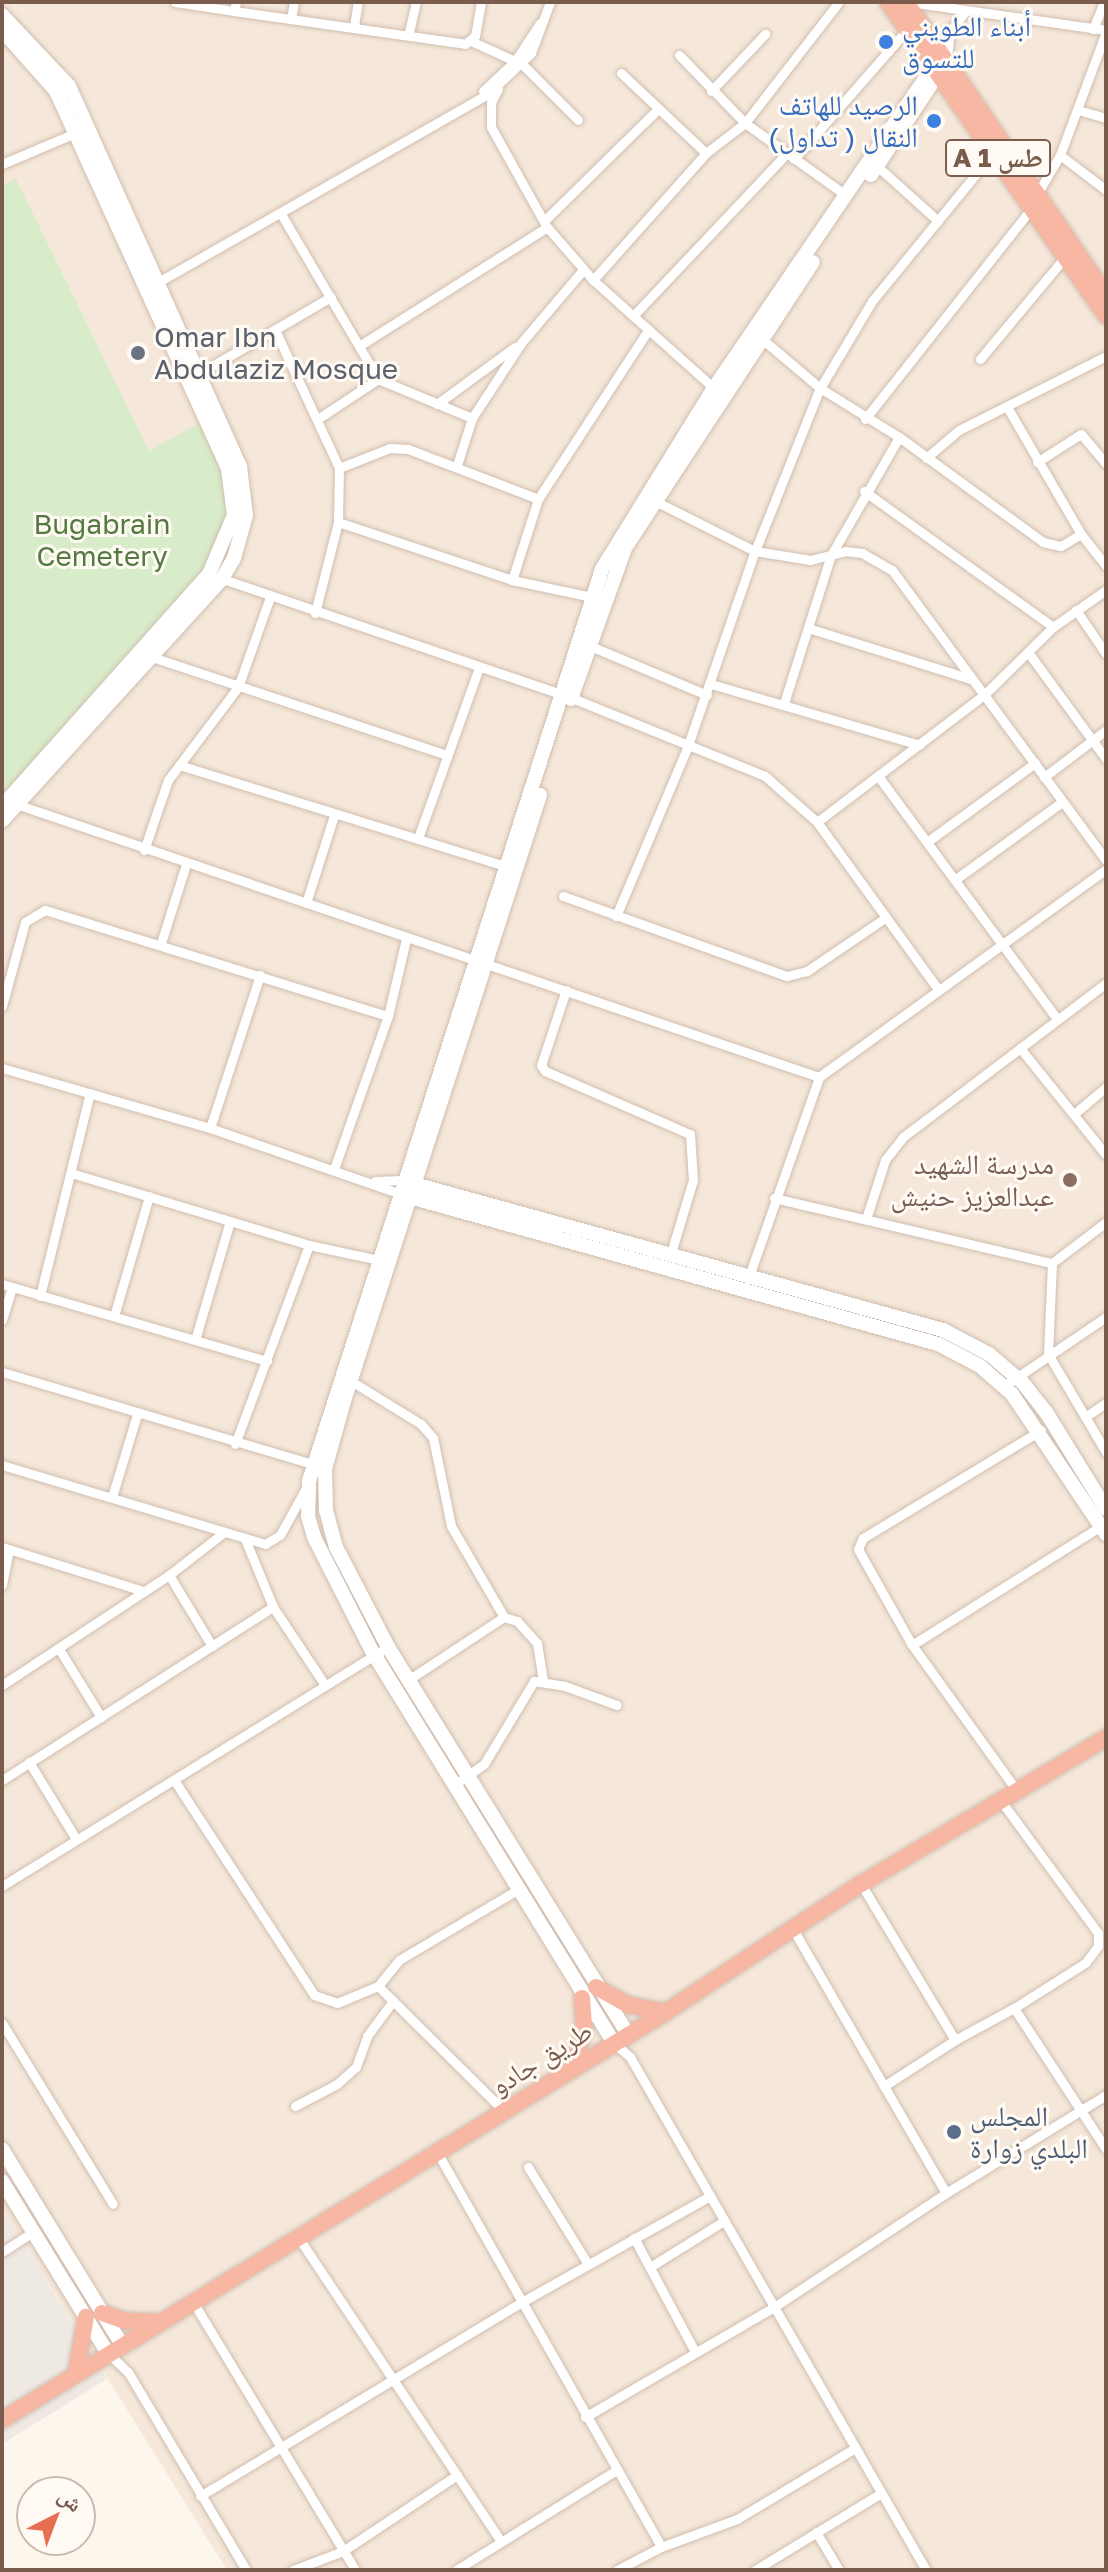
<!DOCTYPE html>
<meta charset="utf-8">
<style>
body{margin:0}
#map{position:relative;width:1108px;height:2572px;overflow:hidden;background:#fdf6ec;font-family:"Golos Text","Noto Naskh Arabic",sans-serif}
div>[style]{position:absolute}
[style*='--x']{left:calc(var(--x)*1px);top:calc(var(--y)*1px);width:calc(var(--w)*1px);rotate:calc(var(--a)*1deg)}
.residential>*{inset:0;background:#f5e8da}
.industrial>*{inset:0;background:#efe9e4}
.green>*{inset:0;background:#d8ecc9}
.roads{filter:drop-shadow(0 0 2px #d1beb0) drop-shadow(0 0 2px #d1beb0)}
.street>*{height:9px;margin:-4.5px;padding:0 4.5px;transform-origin:4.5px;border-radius:4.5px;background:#fff}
.secondary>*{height:14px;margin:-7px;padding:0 7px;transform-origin:7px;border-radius:7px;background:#fff}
.highway>*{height:16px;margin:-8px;padding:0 8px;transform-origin:8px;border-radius:8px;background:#f7b7a3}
.dots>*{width:22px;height:22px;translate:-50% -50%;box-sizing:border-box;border:4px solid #fffaf3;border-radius:50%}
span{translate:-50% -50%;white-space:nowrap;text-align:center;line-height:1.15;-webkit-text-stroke:6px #fffaf3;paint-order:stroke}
.shield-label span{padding:2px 6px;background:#fffaf3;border:2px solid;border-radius:6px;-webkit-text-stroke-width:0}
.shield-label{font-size:26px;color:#7a5c4d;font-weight:700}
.shop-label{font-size:28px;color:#366cbe}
.left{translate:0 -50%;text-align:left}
.right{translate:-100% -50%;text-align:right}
.worship-label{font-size:28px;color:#5b616d}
.park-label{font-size:28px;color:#537a41}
.education-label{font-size:28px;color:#785e54}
.street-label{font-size:28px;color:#7a5c4d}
.service-label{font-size:28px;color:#4e5e75}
.frame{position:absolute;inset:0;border:4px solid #7a5c4d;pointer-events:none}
.north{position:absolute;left:16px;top:2476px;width:80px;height:80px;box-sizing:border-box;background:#fffaf3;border:2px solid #cabbb1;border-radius:50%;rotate:42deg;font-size:22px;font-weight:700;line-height:32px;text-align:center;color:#7a5c4d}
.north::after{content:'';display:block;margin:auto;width:28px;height:36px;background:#e76f51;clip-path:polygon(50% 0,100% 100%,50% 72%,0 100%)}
</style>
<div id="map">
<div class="residential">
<i style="clip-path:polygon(2px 2px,1106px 2px,1106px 2570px,227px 2570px,2px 2209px)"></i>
</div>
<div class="industrial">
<i style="clip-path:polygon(2px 2209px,107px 2379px,2px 2444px)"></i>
</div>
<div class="green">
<i style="clip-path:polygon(16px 179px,149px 451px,199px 423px,222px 474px,229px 518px,213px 567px,2px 801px,2px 185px)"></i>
</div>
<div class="roads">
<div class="street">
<i style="--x:175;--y:2;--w:60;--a:8.7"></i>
<i style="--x:234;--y:11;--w:9;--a:-77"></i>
<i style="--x:909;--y:2;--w:199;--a:8.1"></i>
<i style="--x:234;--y:11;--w:233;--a:8.1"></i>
<i style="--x:465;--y:44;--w:13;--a:-39"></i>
<i style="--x:475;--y:36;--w:35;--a:-80"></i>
<i style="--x:291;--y:19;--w:17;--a:-80"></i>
<i style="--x:354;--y:26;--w:24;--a:-81"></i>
<i style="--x:1093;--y:29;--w:29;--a:-68"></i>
<i style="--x:409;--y:32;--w:31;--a:-77"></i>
<i style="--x:471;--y:41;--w:48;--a:24.4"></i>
<i style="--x:679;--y:55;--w:95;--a:45.9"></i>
<i style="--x:745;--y:123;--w:125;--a:35.6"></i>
<i style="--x:947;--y:58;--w:27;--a:-84"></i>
<i style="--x:950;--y:31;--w:24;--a:-52"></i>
<i style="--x:522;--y:64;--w:79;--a:45"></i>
<i style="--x:621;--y:73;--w:117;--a:43.3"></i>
<i style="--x:498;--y:89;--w:16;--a:117"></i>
<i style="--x:491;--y:103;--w:24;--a:90"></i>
<i style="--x:491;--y:127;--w:115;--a:60.8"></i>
<i style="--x:547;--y:227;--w:70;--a:49"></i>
<i style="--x:593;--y:280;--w:164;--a:41.8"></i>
<i style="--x:483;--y:91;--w:44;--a:-43.2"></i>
<i style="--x:515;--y:61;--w:45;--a:-56.7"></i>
<i style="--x:711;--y:91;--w:79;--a:-46.5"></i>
<i style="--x:1078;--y:110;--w:29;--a:16"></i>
<i style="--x:1060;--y:155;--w:58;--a:37.3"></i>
<i style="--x:794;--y:159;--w:173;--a:-48.8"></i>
<i style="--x:2;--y:164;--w:85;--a:-22.9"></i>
<i style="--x:877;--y:166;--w:82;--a:42"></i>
<i style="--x:1036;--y:196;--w:48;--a:-59.7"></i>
<i style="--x:1060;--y:155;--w:131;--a:-69.5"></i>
<i style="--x:281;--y:214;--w:191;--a:59.5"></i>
<i style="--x:378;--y:379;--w:71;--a:146.5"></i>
<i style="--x:544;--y:221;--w:158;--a:-44.5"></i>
<i style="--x:593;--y:280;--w:170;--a:-48.3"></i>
<i style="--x:706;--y:153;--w:49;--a:-37.6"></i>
<i style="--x:745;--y:123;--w:153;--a:-52.2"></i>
<i style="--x:153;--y:285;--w:387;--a:-29.7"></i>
<i style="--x:489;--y:93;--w:58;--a:-43.6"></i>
<i style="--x:531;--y:53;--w:54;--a:-69.6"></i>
<i style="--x:633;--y:316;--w:223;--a:-46.6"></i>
<i style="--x:275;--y:330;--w:152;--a:65.1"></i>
<i style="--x:339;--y:468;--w:54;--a:91.1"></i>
<i style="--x:338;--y:522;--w:94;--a:104.2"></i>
<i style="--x:762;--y:339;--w:76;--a:40.2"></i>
<i style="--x:820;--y:388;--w:93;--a:31.8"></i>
<i style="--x:899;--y:437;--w:178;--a:36.1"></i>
<i style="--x:1043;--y:542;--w:18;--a:13"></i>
<i style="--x:1061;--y:546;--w:23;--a:-31"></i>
<i style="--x:359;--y:346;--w:222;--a:-32.3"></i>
<i style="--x:980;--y:359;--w:133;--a:-50.2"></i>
<i style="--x:195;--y:376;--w:157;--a:-30.2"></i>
<i style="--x:378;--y:379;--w:102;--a:22.5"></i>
<i style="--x:437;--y:404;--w:97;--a:-36.2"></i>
<i style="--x:1007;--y:407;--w:147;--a:59.8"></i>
<i style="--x:1081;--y:534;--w:41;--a:52"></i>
<i style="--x:865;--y:419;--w:268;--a:-51.7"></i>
<i style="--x:926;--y:458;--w:43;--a:-40.3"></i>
<i style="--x:959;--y:430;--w:165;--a:-26.7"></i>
<i style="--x:1037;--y:462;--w:52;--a:-32.5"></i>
<i style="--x:1081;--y:434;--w:39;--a:50"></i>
<i style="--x:457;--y:465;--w:49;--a:-72.3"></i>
<i style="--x:472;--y:418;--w:90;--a:-56.8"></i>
<i style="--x:521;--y:343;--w:96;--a:-49.7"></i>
<i style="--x:339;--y:468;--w:55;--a:-21.4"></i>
<i style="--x:390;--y:448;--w:18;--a:3"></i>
<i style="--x:408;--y:449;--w:139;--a:21"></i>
<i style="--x:864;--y:491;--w:233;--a:35.7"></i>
<i style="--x:655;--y:501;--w:112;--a:26.6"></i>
<i style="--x:755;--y:551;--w:56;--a:9.3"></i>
<i style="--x:810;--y:560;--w:36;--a:-14"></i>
<i style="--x:845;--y:551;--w:17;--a:7"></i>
<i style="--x:862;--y:553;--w:34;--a:30"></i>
<i style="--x:892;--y:570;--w:360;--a:53.6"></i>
<i style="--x:338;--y:522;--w:183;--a:18.4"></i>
<i style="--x:512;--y:580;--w:87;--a:12"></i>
<i style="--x:220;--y:578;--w:372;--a:18.8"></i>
<i style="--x:572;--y:698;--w:208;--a:22"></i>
<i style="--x:765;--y:776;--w:69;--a:41.5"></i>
<i style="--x:817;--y:822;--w:205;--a:54.1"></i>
<i style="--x:512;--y:580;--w:85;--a:-72.2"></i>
<i style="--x:538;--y:499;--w:202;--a:-56.9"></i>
<i style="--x:1076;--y:610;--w:53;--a:55.7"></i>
<i style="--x:808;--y:628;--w:171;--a:17.4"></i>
<i style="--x:588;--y:645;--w:129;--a:22.8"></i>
<i style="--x:1030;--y:655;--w:129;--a:53.8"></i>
<i style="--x:149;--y:656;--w:313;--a:18.4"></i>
<i style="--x:711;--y:684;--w:217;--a:16.3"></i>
<i style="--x:784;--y:703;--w:155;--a:-72.4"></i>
<i style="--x:831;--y:555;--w:136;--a:-60"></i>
<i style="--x:179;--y:765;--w:349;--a:17.2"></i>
<i style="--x:878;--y:776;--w:302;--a:53.6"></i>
<i style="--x:1044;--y:777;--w:78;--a:-37.2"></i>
<i style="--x:16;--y:804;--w:848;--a:18.78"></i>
<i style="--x:817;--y:822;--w:211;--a:-37.3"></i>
<i style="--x:985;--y:694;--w:95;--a:-44.6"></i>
<i style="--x:1053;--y:627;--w:65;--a:-34.9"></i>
<i style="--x:418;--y:838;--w:181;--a:-70.3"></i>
<i style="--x:927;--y:842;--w:134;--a:-36.2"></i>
<i style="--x:144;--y:850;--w:74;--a:-71.1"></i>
<i style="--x:168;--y:780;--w:116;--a:-53"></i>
<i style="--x:238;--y:687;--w:96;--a:-70.4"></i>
<i style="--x:956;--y:879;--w:131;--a:-36"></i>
<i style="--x:563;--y:896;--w:238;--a:19.7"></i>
<i style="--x:787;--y:976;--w:21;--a:-14"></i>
<i style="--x:807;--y:971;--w:94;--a:-34.2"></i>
<i style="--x:306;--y:903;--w:92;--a:-72.3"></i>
<i style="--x:616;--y:916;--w:182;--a:-67.1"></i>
<i style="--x:687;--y:748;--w:208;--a:-71"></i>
<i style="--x:755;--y:551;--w:175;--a:-68.3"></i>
<i style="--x:820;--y:388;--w:101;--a:-59.1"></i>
<i style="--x:872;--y:301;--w:193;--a:-50.7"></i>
<i style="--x:161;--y:943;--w:83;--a:-72.4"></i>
<i style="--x:566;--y:990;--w:79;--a:108.4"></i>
<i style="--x:541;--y:1065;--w:7;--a:56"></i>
<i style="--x:545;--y:1071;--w:158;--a:23.5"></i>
<i style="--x:690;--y:1134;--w:46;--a:86.3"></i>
<i style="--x:693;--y:1180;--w:79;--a:106.8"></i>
<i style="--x:2;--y:1006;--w:87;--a:-74.7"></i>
<i style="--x:25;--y:922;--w:23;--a:-31"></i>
<i style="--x:45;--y:910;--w:359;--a:17.2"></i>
<i style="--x:1020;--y:1048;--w:137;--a:51.2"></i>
<i style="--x:2;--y:1068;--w:216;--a:16.1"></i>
<i style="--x:210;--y:1128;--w:199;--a:19.1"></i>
<i style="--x:1074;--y:1114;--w:42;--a:-40.2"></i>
<i style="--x:210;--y:1128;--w:161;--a:-71.9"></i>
<i style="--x:334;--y:1169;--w:162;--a:-70.6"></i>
<i style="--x:388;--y:1016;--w:79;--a:-76.8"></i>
<i style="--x:71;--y:1173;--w:249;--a:16.8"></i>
<i style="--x:309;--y:1245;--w:72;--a:12.1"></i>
<i style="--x:375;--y:1181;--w:28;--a:-2"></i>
<i style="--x:774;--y:1198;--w:285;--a:13.2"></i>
<i style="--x:1052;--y:1263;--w:91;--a:92.5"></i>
<i style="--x:1048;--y:1354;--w:114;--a:59.4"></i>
<i style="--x:866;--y:1219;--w:62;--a:-72.1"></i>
<i style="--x:885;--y:1160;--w:29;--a:-52"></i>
<i style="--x:903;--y:1137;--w:255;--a:-37.2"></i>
<i style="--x:1052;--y:1263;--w:68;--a:-37.2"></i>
<i style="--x:748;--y:1279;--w:214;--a:-70.6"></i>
<i style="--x:819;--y:1077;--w:354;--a:-35.9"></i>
<i style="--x:2;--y:1284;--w:276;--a:16.2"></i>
<i style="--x:40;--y:1296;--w:209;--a:-76.2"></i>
<i style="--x:114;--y:1316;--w:125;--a:-73.7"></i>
<i style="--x:2;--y:1320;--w:34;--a:-73"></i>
<i style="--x:195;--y:1340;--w:124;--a:-73.6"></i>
<i style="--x:2;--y:1372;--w:323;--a:16.5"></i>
<i style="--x:351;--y:1381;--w:82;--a:31.6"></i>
<i style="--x:421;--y:1424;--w:18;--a:49"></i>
<i style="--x:433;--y:1438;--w:90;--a:78.4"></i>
<i style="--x:451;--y:1526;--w:105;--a:59.8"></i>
<i style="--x:504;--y:1617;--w:14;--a:17"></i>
<i style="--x:517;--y:1621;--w:30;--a:48"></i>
<i style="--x:537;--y:1643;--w:37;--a:81"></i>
<i style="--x:1004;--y:1386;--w:123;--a:-34.1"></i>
<i style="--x:1085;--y:1417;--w:25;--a:-34"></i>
<i style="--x:235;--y:1444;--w:212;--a:-69.6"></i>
<i style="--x:2;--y:1465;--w:275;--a:16.7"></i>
<i style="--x:265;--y:1544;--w:17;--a:-31"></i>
<i style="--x:280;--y:1535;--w:56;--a:-61.1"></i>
<i style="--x:112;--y:1497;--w:87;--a:-73.2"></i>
<i style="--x:245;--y:1539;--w:74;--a:67.6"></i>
<i style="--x:273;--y:1607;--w:94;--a:56.3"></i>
<i style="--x:2;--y:1547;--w:148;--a:17.3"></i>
<i style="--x:169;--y:1575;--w:83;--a:58.8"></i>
<i style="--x:2;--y:1585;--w:36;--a:-79"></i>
<i style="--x:912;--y:1645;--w:223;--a:-32.2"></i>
<i style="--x:59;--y:1649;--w:80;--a:58.3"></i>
<i style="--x:408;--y:1680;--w:115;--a:-33.3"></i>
<i style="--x:2;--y:1685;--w:200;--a:-33.4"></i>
<i style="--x:169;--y:1575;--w:68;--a:-37.9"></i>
<i style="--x:29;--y:1762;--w:90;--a:58.6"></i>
<i style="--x:2;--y:1780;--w:322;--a:-32.6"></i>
<i style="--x:174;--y:1780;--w:257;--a:56.9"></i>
<i style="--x:314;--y:1995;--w:24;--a:19"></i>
<i style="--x:337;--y:2003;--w:44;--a:-22.5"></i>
<i style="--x:378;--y:1986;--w:177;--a:44.8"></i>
<i style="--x:454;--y:1785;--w:37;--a:-35"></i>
<i style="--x:484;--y:1764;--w:97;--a:-58.9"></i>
<i style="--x:534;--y:1681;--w:31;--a:9"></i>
<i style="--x:565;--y:1686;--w:55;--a:20.1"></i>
<i style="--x:1017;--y:1791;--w:180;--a:-125.7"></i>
<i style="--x:912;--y:1645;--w:110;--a:-119.4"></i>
<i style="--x:858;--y:1549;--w:12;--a:-66"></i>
<i style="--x:863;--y:1538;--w:208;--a:-31.2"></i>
<i style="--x:1001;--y:1801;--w:164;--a:53.7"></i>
<i style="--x:1098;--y:1933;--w:13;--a:90"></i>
<i style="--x:1098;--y:1946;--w:21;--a:127"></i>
<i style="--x:1085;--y:1963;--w:84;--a:147.6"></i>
<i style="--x:861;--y:1884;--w:182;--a:58.9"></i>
<i style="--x:955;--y:2040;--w:67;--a:-28.5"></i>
<i style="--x:1014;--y:2008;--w:168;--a:56.9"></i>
<i style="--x:2;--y:1886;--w:454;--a:-31.8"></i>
<i style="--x:378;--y:1986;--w:33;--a:-51"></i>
<i style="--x:399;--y:1960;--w:137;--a:-30.7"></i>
<i style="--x:2;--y:2023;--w:212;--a:58.5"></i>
<i style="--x:614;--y:2043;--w:21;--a:41"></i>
<i style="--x:630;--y:2057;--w:592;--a:60.02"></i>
<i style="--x:884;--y:2086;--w:85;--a:-32.9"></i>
<i style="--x:295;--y:2106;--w:47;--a:-27.6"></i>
<i style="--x:337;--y:2084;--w:25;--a:-42"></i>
<i style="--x:356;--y:2067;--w:33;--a:-70"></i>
<i style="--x:367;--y:2036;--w:44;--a:-53.4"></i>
<i style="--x:437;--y:2152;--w:454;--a:60.4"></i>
<i style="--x:528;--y:2167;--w:114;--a:58.3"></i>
<i style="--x:946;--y:2193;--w:188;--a:-31.5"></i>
<i style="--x:298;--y:2237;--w:366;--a:56.3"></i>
<i style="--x:634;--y:2238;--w:129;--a:61.8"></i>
<i style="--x:2;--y:2252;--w:37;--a:-33"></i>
<i style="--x:650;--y:2267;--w:85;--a:-32"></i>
<i style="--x:193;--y:2302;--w:313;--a:58.8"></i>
<i style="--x:108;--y:2353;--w:28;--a:44"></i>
<i style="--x:128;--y:2372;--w:230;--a:59.2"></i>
<i style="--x:585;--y:2417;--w:219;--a:-30.2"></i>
<i style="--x:774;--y:2307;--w:206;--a:-33.5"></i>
<i style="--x:946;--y:2193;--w:307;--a:-120.1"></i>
<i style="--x:200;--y:2496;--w:374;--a:-31.1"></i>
<i style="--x:520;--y:2303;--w:218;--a:-29.4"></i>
<i style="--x:816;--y:2532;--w:44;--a:58.8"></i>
<i style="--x:293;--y:2570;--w:53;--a:-20.8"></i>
<i style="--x:343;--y:2551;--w:137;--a:-33.7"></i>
<i style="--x:456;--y:2570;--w:187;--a:-31.9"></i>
<i style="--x:617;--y:2570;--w:50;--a:-27.6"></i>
<i style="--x:661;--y:2547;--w:81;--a:-20.2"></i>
<i style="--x:737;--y:2519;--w:138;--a:-31"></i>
<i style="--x:755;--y:2570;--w:148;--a:-31.4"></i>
</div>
<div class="secondary">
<i style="--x:2;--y:15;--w:98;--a:46.7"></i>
<i style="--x:69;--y:86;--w:418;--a:65.8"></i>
<i style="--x:240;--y:467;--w:48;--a:82.9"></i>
<i style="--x:246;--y:515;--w:45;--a:105.6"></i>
<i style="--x:234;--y:558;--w:24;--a:120"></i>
<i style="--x:222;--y:579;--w:327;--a:132.3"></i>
<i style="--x:2;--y:30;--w:81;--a:48.5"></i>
<i style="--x:56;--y:91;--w:415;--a:65.5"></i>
<i style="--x:228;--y:469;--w:46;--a:82.6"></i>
<i style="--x:234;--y:515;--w:64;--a:113"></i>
<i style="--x:209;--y:574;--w:311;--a:131.7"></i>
<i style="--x:871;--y:175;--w:132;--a:-56.4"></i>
<i style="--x:571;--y:699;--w:160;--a:-70.3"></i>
<i style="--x:625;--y:548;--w:342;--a:-56.7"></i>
<i style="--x:540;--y:795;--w:637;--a:107.92"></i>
<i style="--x:344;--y:1401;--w:71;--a:105.6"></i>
<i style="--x:325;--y:1469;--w:41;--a:88.6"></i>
<i style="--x:326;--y:1510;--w:38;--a:75"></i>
<i style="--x:336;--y:1547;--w:113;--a:62.5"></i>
<i style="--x:388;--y:1647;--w:455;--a:58.2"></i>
<i style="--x:407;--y:1182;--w:556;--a:15.44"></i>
<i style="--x:943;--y:1330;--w:52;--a:27.6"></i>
<i style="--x:989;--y:1354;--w:45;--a:40.5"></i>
<i style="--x:1023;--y:1383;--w:37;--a:52"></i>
<i style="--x:1046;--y:1412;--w:114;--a:58.3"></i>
<i style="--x:406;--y:1196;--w:552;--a:15.55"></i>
<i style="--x:938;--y:1344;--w:47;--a:27.6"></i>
<i style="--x:980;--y:1366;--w:43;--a:41.2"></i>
<i style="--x:1012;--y:1394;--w:169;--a:56.1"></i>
<i style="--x:614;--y:2043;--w:456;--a:-121.7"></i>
<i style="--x:374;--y:1655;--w:132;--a:-117"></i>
<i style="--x:314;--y:1537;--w:22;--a:-106"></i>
<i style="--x:308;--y:1516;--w:35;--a:-88"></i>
<i style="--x:309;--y:1481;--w:958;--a:-72.19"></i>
<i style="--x:602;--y:569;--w:213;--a:-58.3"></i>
<i style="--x:714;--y:388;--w:399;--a:-55.7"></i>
<i style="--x:2;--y:2149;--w:230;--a:58.5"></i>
<i style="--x:2;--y:2181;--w:202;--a:58.4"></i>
</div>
<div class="highway">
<i style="--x:888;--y:2;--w:382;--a:55.2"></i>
<i style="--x:906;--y:2;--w:355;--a:55.7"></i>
<i style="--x:596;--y:1987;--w:38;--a:29"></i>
<i style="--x:629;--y:2005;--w:38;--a:11"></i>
<i style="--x:574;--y:2066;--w:41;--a:-76"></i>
<i style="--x:584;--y:2026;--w:28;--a:-94"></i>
<i style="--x:102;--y:2313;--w:24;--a:19"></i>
<i style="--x:125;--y:2321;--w:34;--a:2"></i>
<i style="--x:76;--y:2373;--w:57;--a:-79.9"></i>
<i style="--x:2;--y:2420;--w:779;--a:-31.57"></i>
<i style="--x:666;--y:2012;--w:233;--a:-33.3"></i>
<i style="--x:861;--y:1884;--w:285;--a:-30.8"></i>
</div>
</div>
<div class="dots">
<i style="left:886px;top:42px;background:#3f7fe0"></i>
<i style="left:934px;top:121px;background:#3f7fe0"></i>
<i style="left:138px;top:353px;background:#6b7280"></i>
<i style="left:1070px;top:1180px;background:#8d6e63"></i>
<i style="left:954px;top:2132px;background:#5c6f8a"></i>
</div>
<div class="shield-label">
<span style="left:998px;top:158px">A 1 طس</span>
</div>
<div class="shop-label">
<span class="left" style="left:902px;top:42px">أبناء الطويني<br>للتسوق</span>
<span class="right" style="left:918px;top:121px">الرصيد للهاتف<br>النقال ( تداول)</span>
</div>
<div class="worship-label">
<span class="left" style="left:154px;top:353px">Omar Ibn<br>Abdulaziz Mosque</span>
</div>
<div class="park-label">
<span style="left:102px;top:540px">Bugabrain<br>Cemetery</span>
</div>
<div class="education-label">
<span class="right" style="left:1054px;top:1180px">مدرسة الشهيد<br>عبدالعزيز حنيش</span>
</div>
<div class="street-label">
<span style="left:541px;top:2058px;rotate:-32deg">طريق جادو</span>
</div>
<div class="service-label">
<span class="left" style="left:970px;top:2132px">المجلس<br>البلدي زوارة</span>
</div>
<div class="frame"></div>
<div class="north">ش</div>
</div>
